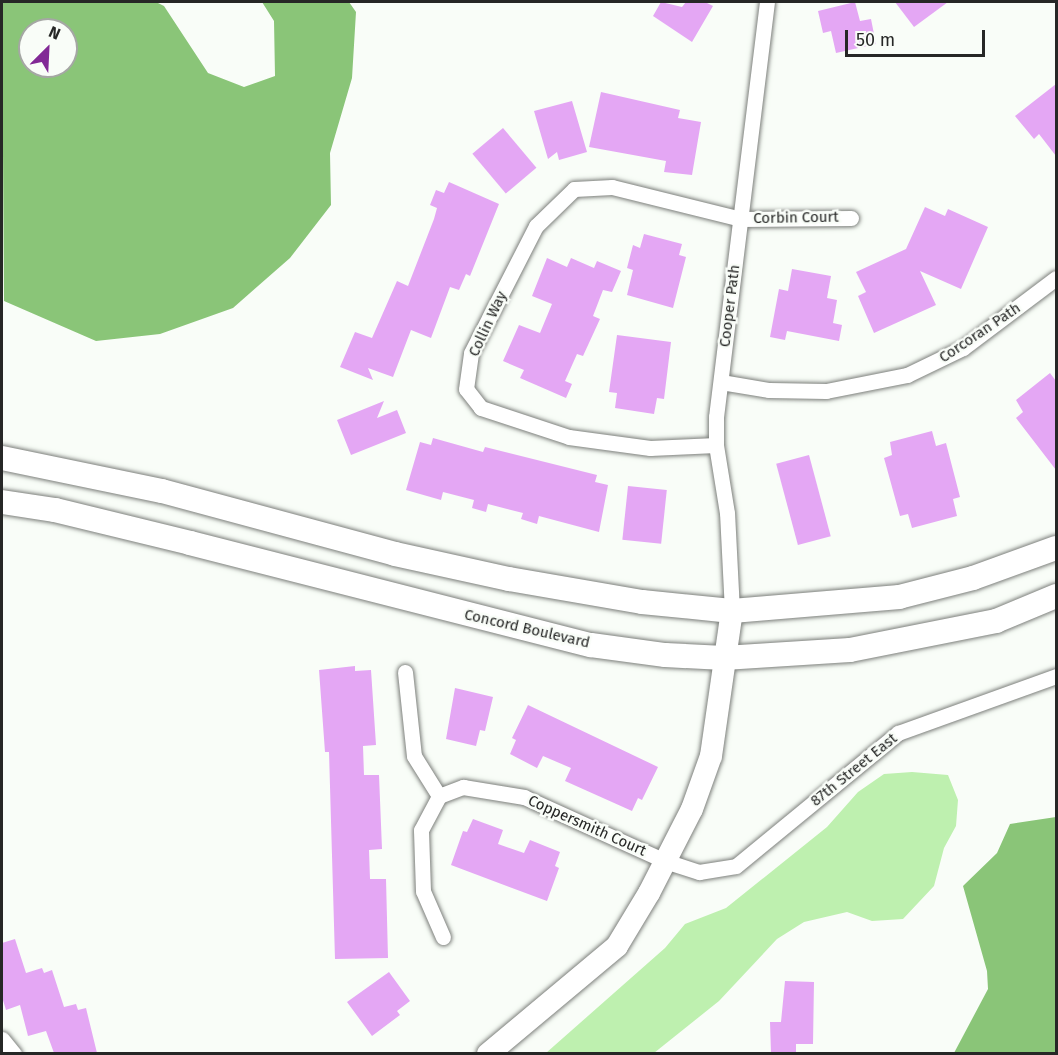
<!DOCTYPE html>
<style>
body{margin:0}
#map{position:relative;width:1058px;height:1055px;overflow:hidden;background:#f9fdf8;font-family:"Fira Sans",sans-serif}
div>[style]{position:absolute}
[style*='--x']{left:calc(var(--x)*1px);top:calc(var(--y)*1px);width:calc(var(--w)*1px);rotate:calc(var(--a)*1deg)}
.green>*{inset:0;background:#bef0af}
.water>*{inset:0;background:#8ac578}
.building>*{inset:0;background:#e4a7f4;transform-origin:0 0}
.roads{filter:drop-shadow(0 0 2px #7d807c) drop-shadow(0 0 2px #7d807c)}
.street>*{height:15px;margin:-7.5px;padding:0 7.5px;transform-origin:7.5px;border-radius:7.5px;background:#fff}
.secondary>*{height:22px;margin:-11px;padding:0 11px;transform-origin:11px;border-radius:11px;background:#fff}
.primary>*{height:24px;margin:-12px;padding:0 12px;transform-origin:12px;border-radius:12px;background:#fff}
span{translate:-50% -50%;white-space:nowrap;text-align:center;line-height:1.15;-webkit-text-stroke:5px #f9fdf8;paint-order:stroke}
.street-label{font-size:15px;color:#262726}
.frame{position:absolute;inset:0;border:3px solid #262726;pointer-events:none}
.north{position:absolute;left:18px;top:18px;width:60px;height:60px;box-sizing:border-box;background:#f9fdf8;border:2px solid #a5a7a4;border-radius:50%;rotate:24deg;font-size:16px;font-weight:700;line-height:24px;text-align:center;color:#262726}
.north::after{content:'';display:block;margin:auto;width:21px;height:27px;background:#822996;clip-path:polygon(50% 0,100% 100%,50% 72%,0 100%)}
.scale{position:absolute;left:845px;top:30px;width:140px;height:27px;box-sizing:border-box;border:3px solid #262726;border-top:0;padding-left:8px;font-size:18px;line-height:21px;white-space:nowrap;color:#262726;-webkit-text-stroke:4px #f9fdf8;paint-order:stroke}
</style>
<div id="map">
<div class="green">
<i style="clip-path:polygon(912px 772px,948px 775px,958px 800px,956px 826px,944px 848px,934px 886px,903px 919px,872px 921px,847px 912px,804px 922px,777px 939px,719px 1001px,654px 1053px,546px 1053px,665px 948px,685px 924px,726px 908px,827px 827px,858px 792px,884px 774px)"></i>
</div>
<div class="water">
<i style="clip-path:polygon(evenodd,2px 2px,156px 2px,164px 6px,208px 73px,244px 87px,275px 76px,274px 21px,262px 2px,349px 2px,356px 12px,352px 78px,330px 153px,331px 205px,290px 258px,233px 308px,160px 334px,96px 341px,4px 301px,2px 2px,30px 30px,66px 30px,66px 66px,30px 66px,30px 30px)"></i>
<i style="clip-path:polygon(1056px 817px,1056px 1053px,954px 1053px,988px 989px,987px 971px,963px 886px,997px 853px,1010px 824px)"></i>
</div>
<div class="building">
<i style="clip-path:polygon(661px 2px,682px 7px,686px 2px,705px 2px,713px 6px,692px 42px,653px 16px)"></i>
<i style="clip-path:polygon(855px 2px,860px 21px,871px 19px,876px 44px,836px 53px,831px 31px,823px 33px,818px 11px)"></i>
<i style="clip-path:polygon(895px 2px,948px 2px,914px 27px)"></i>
<i style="clip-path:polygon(1056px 84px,1056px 156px,1039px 134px,1034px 139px,1015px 116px)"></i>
<i style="clip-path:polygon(601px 92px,680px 110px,678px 118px,701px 122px,692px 175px,664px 172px,666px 161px,589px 147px)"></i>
<i style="clip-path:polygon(572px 101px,587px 152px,559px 160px,557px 152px,548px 159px,534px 111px)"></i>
<i style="left:503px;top:128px;width:52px;height:40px;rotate:50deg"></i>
<i style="clip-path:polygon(449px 182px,499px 204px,470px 276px,466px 274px,459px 290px,450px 287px,431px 338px,411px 330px,393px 377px,368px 368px,373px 380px,340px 367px,355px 332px,372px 338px,397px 281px,408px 286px,434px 219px,437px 208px,430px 205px,436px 190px,444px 193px)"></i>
<i style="clip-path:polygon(925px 207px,945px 216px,948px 209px,988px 227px,961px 289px,920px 271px,936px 305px,874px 333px,858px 296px,866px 292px,856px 272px,906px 249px)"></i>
<i style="clip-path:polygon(644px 234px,682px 244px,679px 255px,686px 257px,673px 308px,627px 295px,633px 270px,627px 268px,633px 245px,640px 248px)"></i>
<i style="clip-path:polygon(547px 258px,567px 267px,571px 258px,594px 268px,597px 261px,621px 271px,612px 292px,603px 290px,593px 316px,600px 319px,583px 356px,577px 354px,565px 381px,572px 384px,566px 398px,520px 378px,524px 370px,503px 361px,519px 325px,540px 333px,552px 304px,532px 296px)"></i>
<i style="clip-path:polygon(792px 269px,831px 276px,827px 298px,837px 300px,833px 323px,842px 325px,839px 341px,787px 331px,785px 340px,770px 337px,779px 289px,788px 291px)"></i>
<i style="clip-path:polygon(617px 335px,671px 342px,664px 399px,657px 398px,654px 414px,615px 408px,617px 393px,609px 392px)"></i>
<i style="clip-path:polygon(1050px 373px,1056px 381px,1056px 470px,1016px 418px,1023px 412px,1016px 400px)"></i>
<i style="clip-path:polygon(384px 401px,377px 418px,397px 410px,406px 433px,351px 455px,337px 420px)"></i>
<i style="clip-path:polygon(932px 431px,936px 446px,946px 443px,960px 497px,953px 499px,957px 516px,912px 528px,908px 514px,900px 516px,884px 458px,892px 455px,890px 442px)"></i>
<i style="clip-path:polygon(433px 438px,483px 452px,485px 447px,597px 475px,595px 482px,608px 485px,599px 532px,539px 516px,537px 524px,521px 519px,523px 513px,488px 504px,486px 512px,472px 508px,474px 500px,443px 492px,441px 500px,406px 490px,420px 442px,431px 445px)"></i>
<i style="left:809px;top:455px;width:84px;height:34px;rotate:75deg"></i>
<i style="left:628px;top:486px;width:39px;height:54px;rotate:6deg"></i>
<i style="clip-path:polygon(355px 666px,355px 671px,371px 670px,376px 745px,363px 746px,364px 775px,379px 775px,382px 849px,369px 850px,370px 879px,386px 879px,388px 958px,335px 959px,329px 752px,325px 752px,319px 670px)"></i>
<i style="clip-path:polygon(455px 688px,493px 697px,485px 731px,480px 730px,476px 746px,446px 739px)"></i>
<i style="clip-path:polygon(528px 705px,658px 767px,642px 800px,638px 798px,632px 811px,565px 781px,571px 768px,543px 756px,537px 768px,510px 754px,516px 740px,512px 738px)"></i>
<i style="clip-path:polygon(473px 819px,503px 830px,498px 844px,524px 853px,530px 840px,560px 852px,555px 866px,559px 868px,547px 901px,451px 865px,463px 831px,467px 832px)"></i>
<i style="clip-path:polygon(15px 939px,26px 973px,42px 968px,44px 973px,52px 970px,64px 1007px,76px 1004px,78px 1010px,86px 1008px,97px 1053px,54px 1053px,46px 1031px,28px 1036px,20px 1005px,6px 1010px,2px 997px,2px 943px)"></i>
<i style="clip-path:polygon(389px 972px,410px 1001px,397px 1011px,400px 1015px,372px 1036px,347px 1002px)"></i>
<i style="clip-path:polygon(785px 981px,814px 982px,813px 1044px,796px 1044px,796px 1053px,771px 1053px,770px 1022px,781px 1022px)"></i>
</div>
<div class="roads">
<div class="street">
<i style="--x:721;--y:382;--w:49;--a:9.5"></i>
<i style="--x:769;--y:390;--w:57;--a:1"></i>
<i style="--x:826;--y:391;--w:83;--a:-11.2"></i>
<i style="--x:907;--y:375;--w:62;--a:-25.7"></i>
<i style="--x:963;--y:348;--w:116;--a:-37"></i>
<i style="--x:716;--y:445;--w:66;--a:177.4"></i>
<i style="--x:650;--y:448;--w:82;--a:-172.3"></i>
<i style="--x:569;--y:437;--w:93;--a:-161.8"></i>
<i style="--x:481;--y:408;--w:24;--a:-128"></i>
<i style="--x:466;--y:389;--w:36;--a:-82"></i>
<i style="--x:471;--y:353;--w:143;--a:-62.9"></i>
<i style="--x:536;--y:226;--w:53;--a:-44.2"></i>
<i style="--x:574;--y:189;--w:38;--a:-3"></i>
<i style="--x:612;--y:187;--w:133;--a:13.9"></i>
<i style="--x:741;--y:219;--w:110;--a:-0.5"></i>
<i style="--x:732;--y:611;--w:98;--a:-92.9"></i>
<i style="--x:727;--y:513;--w:69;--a:-99.2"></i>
<i style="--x:716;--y:445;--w:28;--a:-90"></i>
<i style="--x:716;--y:417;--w:418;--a:-83"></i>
<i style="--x:405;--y:672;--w:84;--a:83.9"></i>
<i style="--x:414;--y:756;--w:47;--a:58"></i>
<i style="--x:443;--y:937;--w:50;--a:-113.5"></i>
<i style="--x:423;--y:891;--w:61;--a:-91.9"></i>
<i style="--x:421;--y:830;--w:38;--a:-62"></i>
<i style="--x:439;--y:796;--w:26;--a:-21"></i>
<i style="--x:463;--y:787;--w:62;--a:9.3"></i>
<i style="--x:524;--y:797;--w:155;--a:24.4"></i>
<i style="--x:665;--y:861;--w:36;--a:18"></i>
<i style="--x:699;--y:872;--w:37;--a:-9"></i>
<i style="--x:736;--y:866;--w:210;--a:-39.4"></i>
<i style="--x:898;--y:733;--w:168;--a:-19.8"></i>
<i style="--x:2;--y:1039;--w:19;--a:51"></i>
</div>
<div class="secondary">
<i style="--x:488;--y:1054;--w:168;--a:-39.9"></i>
<i style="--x:617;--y:946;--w:62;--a:-58.9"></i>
<i style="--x:649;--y:893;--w:94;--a:-62.9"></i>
<i style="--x:692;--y:809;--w:56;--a:-70.3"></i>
<i style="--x:711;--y:756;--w:147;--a:-81.8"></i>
</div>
<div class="primary">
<i style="--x:2;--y:458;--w:163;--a:11.7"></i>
<i style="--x:162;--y:491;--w:241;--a:15.1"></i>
<i style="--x:395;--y:554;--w:117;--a:12.4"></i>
<i style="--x:509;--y:579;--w:135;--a:9.8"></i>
<i style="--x:642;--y:602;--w:90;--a:5.7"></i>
<i style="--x:732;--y:611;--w:168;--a:-4.8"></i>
<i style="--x:899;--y:597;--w:76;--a:-14.4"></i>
<i style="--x:973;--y:578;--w:88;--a:-19.9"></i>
<i style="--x:2;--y:502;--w:54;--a:8.6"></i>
<i style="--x:55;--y:510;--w:139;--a:13.7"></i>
<i style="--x:190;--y:543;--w:414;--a:14.3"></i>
<i style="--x:591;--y:645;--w:75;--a:7.7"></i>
<i style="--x:665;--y:655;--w:59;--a:2.9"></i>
<i style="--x:724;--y:658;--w:126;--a:-3.6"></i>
<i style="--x:850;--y:650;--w:149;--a:-11.2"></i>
<i style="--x:996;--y:621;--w:65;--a:-22.6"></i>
</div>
</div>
<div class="street-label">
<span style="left:796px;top:218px;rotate:-1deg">Corbin Court</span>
<span style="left:730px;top:306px;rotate:-83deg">Cooper Path</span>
<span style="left:488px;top:324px;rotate:-65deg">Collin Way</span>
<span style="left:980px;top:333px;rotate:-34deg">Corcoran Path</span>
<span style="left:527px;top:629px;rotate:13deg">Concord Boulevard</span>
<span style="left:854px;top:770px;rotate:-39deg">87th Street East</span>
<span style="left:587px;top:826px;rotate:24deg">Coppersmith Court</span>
</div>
<div class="frame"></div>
<div class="north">N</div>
<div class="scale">50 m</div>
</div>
